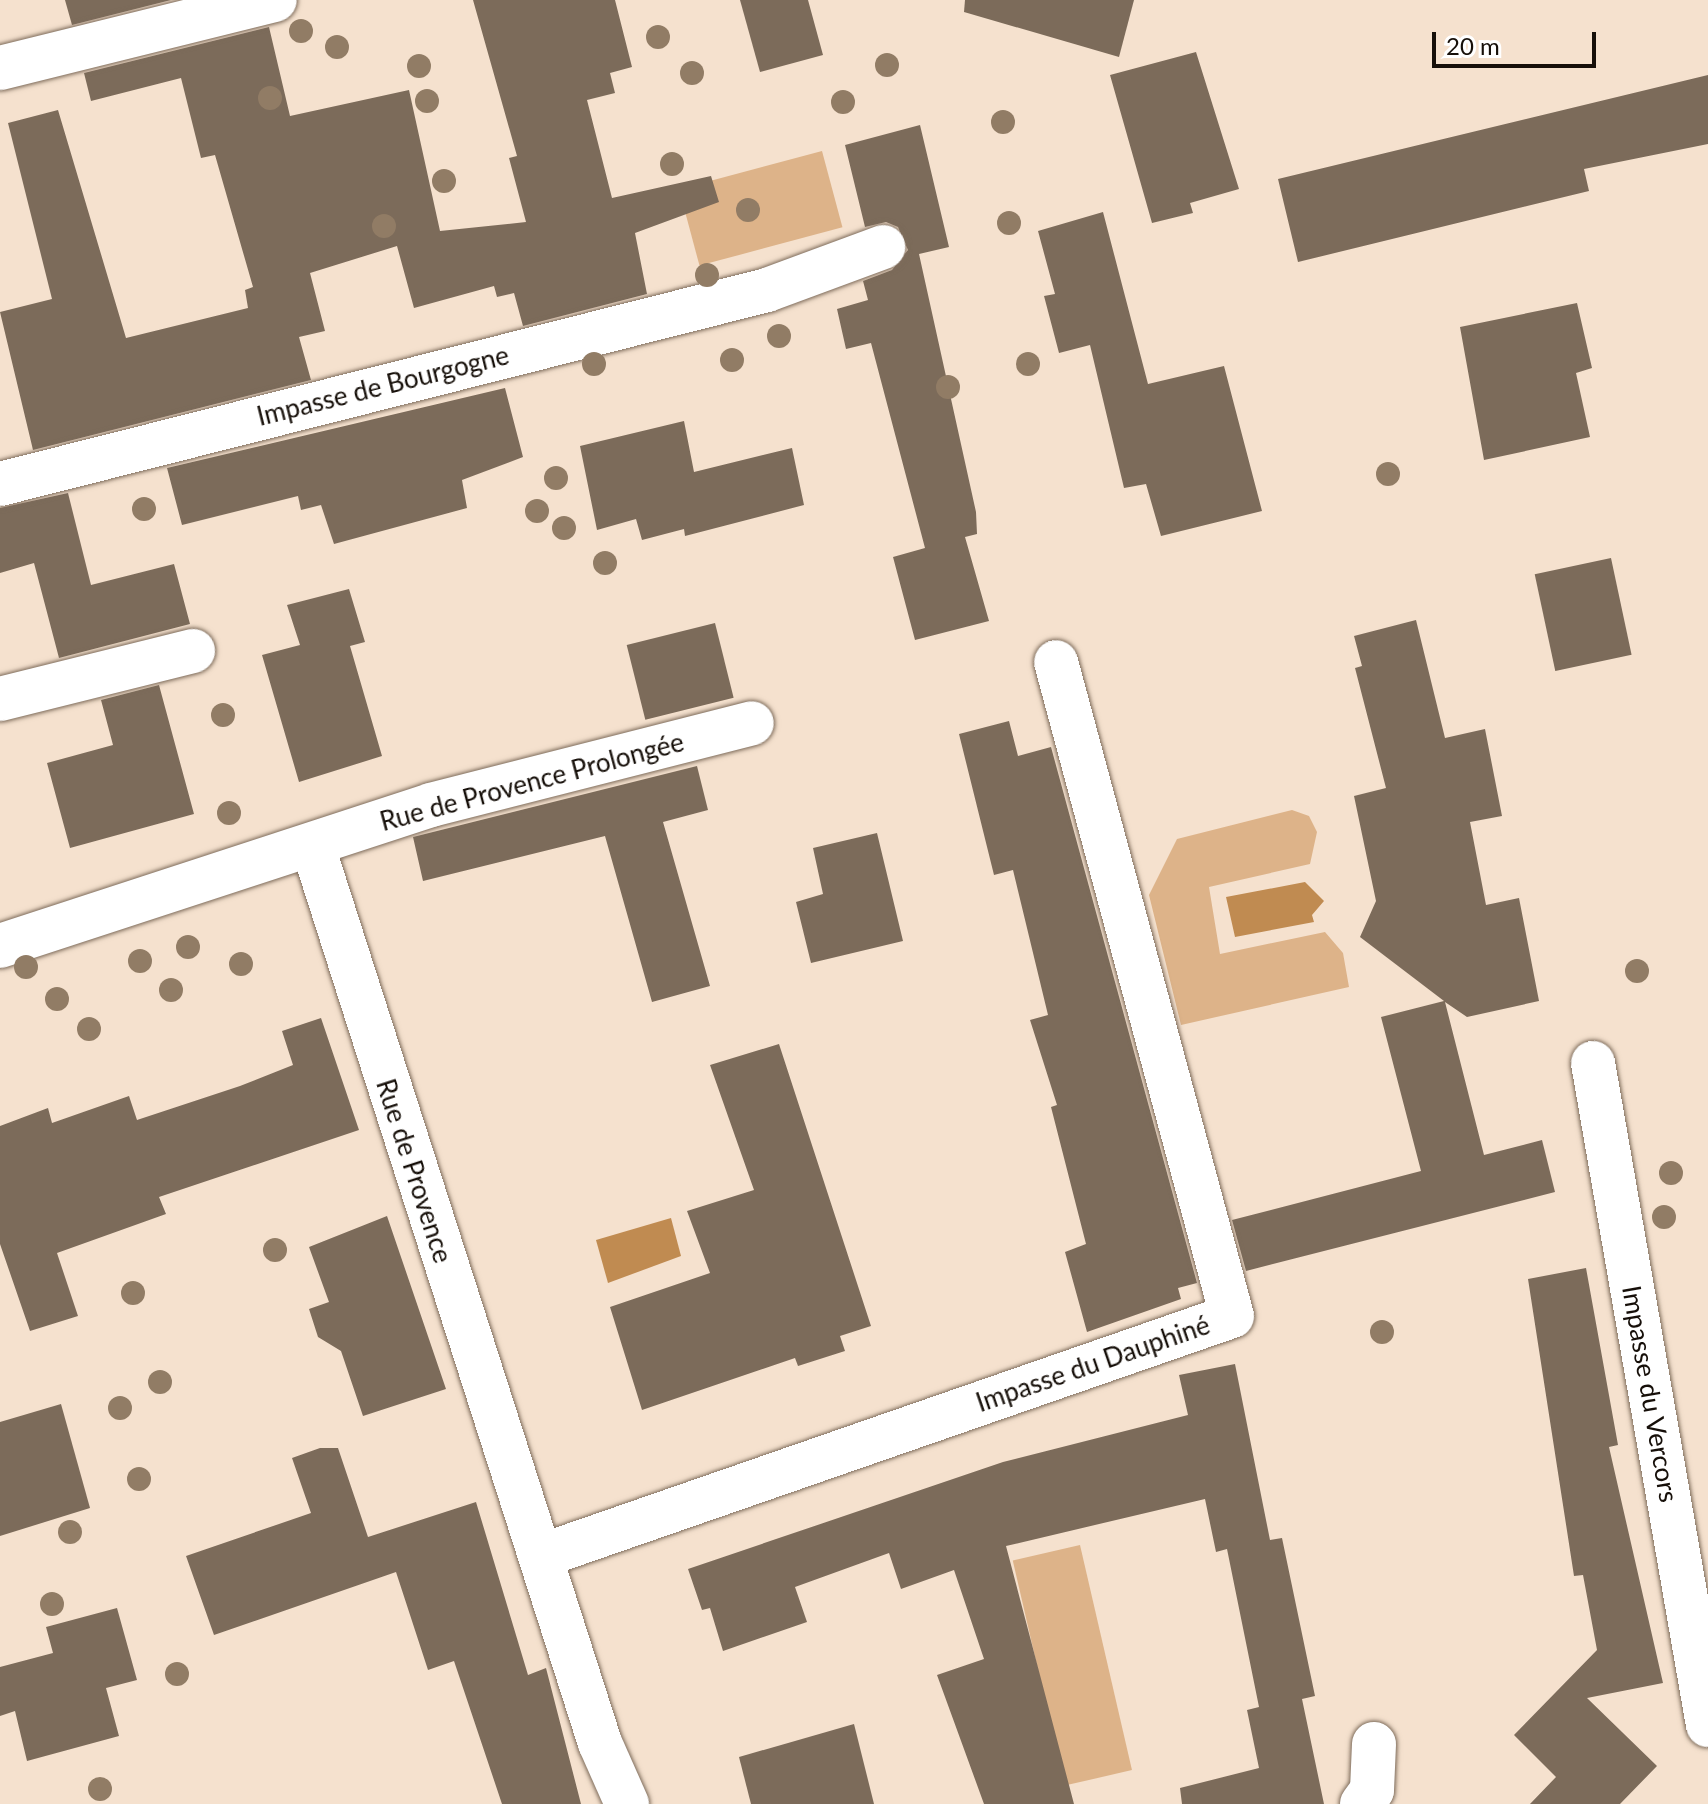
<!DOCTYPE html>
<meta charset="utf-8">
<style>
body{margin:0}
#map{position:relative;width:1708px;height:1804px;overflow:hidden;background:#f5e1ce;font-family:Lato,sans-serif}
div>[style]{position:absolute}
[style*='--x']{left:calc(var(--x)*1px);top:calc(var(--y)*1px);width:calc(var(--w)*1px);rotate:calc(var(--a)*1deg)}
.green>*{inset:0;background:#ddb389;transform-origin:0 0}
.water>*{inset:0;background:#c08b51}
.building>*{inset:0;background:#7c6b5a;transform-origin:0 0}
.roads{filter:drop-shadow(0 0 2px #7e6c5b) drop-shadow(0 0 2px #7e6c5b)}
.minor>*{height:44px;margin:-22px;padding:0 22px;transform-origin:22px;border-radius:22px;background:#fff}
.trees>*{width:24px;height:24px;margin:-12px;border-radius:50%;background:#917c65}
span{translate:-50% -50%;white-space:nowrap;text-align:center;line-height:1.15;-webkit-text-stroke:8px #fff;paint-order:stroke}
.street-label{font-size:26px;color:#160f09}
.scale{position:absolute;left:1432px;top:32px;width:164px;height:36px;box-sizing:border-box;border:4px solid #160f09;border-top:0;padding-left:10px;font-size:24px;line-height:28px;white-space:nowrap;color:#160f09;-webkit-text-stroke:6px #fff;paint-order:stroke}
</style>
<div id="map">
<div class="green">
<i style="left:822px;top:151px;width:79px;height:148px;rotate:75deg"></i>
<i style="clip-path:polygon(1292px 810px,1309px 816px,1317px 832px,1310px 864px,1209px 887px,1220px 954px,1325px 932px,1343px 953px,1349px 987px,1181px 1025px,1149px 895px,1177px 839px)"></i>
<i style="left:1080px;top:1545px;width:231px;height:69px;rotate:77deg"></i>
</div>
<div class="water">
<i style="clip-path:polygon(1305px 882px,1324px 901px,1312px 915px,1314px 922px,1235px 937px,1226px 897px)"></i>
<i style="clip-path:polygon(671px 1218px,681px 1256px,608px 1283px,596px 1240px)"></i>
</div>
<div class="building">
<i style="clip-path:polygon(65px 0,171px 0,72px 25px)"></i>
<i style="clip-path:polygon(473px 0,615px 0,632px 67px,610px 73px,615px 93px,587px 100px,612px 198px,711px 176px,719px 202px,635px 233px,647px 294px,523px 326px,514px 293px,497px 297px,494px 286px,414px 308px,397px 246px,310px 273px,325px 331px,299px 337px,311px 380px,33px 450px,0 312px,52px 299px,8px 123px,58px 110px,126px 338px,248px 308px,245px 290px,253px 287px,215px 155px,201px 158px,181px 78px,91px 101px,84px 73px,269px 27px,290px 116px,409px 90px,440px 231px,526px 222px,509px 158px,517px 156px)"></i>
<i style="clip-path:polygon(740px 0,808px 0,823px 55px,760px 72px)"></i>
<i style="clip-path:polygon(965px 0,1134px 0,1119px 57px,964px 12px)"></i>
<i style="clip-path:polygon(1196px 52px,1239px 189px,1190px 203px,1193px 213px,1152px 223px,1110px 75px)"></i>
<i style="clip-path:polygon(1708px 75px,1708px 144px,1584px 169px,1589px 191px,1298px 262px,1278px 179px)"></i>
<i style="clip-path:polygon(920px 125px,949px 247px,919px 254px,976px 512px,977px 534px,965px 537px,989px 621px,915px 640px,893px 557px,925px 548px,871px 343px,846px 349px,837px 309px,868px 300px,863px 281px,892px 270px,908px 250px,898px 227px,886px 222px,865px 227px,845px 145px)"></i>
<i style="clip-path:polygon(1103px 212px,1148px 384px,1224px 366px,1262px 511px,1161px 536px,1146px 484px,1124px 488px,1090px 345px,1059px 353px,1044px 296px,1055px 294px,1038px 231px)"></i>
<i style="clip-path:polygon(1577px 303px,1592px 368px,1576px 373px,1590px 437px,1484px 460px,1460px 327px)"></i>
<i style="clip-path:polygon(505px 388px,523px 457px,462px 480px,467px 508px,334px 544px,321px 505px,301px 510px,298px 496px,182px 525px,167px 468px)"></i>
<i style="clip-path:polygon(684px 421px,694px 472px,792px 448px,804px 505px,685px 536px,684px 529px,642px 540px,636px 519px,597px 530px,580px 446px)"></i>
<i style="clip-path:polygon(68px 493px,91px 585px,174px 564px,190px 624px,59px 658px,34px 563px,0 573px,0 508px)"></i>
<i style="left:1611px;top:558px;width:99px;height:78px;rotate:78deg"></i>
<i style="clip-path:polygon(349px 589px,365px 642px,350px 646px,382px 756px,299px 782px,262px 655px,300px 645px,287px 605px)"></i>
<i style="clip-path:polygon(1416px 620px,1445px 738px,1485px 729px,1502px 816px,1470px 822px,1486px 905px,1519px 898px,1539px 1001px,1467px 1017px,1445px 1002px,1484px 1155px,1542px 1140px,1555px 1192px,1246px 1271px,1232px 1220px,1421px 1171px,1381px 1017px,1444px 1001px,1360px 937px,1376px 901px,1354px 796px,1386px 788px,1355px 668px,1362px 666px,1354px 636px)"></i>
<i style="left:715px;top:623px;width:77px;height:91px;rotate:76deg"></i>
<i style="clip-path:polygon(159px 685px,194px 814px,70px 848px,47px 763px,113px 745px,101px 700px)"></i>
<i style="clip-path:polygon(1009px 721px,1018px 756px,1051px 747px,1197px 1283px,1178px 1288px,1181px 1299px,1087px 1332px,1065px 1252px,1086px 1244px,1051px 1107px,1057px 1105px,1030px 1020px,1048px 1015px,1013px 870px,994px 875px,959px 734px)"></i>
<i style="clip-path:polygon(697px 766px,708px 810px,663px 822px,710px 986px,652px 1002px,605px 836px,423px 881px,413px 837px)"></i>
<i style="clip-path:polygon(877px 833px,903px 941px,811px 963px,796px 902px,823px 894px,813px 848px)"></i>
<i style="clip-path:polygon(321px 1018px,359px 1130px,159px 1197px,166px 1214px,57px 1253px,78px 1316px,30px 1331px,0 1244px,0 1126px,48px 1108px,52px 1123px,129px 1096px,137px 1120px,240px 1086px,293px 1065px,282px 1031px)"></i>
<i style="clip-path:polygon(779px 1044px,871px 1326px,840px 1336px,845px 1351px,798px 1366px,795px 1358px,642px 1410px,610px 1307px,710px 1273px,687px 1211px,754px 1190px,710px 1065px)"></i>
<i style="clip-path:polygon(387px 1216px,446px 1389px,363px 1416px,341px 1351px,318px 1337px,309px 1309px,329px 1302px,309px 1247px)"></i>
<i style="clip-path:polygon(1586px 1268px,1618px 1445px,1609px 1447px,1663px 1683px,1587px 1698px,1657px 1766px,1620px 1804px,1530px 1804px,1556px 1777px,1514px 1735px,1597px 1650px,1583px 1575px,1574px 1576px,1528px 1279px)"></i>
<i style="clip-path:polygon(1235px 1364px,1270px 1540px,1282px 1538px,1315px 1696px,1302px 1699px,1324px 1804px,1182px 1804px,1180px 1788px,1259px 1768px,1247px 1710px,1259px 1707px,1227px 1549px,1216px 1552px,1205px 1499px,1006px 1546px,1074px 1804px,984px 1804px,937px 1675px,984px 1659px,954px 1570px,901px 1589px,889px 1553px,795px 1587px,807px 1622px,723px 1651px,710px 1608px,702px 1610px,688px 1569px,1003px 1462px,1188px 1415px,1179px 1375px)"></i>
<i style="clip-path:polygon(61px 1404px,90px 1508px,0 1536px,0 1422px)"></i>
<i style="clip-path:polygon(320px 1448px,338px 1448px,368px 1537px,476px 1502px,528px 1675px,546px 1668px,581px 1804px,502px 1804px,454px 1661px,428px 1670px,396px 1572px,214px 1635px,186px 1556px,311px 1513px,292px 1458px)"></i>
<i style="clip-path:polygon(117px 1608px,137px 1680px,106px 1688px,119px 1736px,27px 1761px,15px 1711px,0 1716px,0 1667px,53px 1653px,46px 1627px)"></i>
<i style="clip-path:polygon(854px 1724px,874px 1804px,751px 1804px,739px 1757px)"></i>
</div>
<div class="roads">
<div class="minor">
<i style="--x:0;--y:68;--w:283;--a:-13.9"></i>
<i style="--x:0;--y:484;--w:791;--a:-14.19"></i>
<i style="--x:767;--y:290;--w:124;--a:-20.3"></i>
<i style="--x:0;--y:699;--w:199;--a:-14"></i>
<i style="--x:313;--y:847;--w:941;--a:72.24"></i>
<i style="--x:600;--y:1743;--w:67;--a:66.1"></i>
<i style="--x:0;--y:946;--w:453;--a:-18.1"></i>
<i style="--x:431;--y:805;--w:331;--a:-14.3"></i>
<i style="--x:1593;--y:1063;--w:672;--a:80.15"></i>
<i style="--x:541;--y:1556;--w:731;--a:-19.15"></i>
<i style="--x:1232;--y:1316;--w:677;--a:-105.06"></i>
<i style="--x:1362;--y:1804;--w:17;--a:-54"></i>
<i style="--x:1372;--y:1790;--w:46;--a:-87.5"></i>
</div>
</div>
<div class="trees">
<i style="left:301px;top:31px"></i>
<i style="left:658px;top:37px"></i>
<i style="left:337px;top:47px"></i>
<i style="left:887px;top:65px"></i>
<i style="left:419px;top:66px"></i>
<i style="left:692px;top:73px"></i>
<i style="left:270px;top:98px"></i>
<i style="left:427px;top:101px"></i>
<i style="left:843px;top:102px"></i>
<i style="left:1003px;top:122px"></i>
<i style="left:672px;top:164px"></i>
<i style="left:444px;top:181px"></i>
<i style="left:748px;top:210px"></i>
<i style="left:1009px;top:223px"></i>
<i style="left:384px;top:226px"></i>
<i style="left:707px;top:275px"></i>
<i style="left:779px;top:336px"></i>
<i style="left:732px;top:360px"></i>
<i style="left:594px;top:364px"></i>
<i style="left:1028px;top:364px"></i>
<i style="left:948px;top:387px"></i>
<i style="left:1388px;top:474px"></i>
<i style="left:556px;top:478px"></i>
<i style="left:144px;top:509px"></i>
<i style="left:537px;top:511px"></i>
<i style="left:564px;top:528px"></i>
<i style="left:605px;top:563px"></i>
<i style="left:223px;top:715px"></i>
<i style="left:229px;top:813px"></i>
<i style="left:188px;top:947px"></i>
<i style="left:140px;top:961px"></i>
<i style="left:241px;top:964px"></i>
<i style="left:26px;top:967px"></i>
<i style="left:1637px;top:971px"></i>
<i style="left:171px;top:990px"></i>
<i style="left:57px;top:999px"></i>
<i style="left:89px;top:1029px"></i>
<i style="left:1671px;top:1173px"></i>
<i style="left:1664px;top:1217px"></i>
<i style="left:275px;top:1250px"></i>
<i style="left:133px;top:1293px"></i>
<i style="left:1382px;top:1332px"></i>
<i style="left:160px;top:1382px"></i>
<i style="left:120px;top:1408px"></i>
<i style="left:139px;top:1479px"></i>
<i style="left:70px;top:1532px"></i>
<i style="left:52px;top:1604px"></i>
<i style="left:177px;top:1674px"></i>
<i style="left:100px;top:1789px"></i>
</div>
<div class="street-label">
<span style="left:383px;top:386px;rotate:-14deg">Impasse de Bourgogne</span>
<span style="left:532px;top:782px;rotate:-15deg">Rue de Provence Prolongée</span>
<span style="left:414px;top:1171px;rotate:72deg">Rue de Provence</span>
<span style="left:1093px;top:1364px;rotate:-19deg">Impasse du Dauphiné</span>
<span style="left:1650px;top:1394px;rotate:80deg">Impasse du Vercors</span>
</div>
<div class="scale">20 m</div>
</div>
